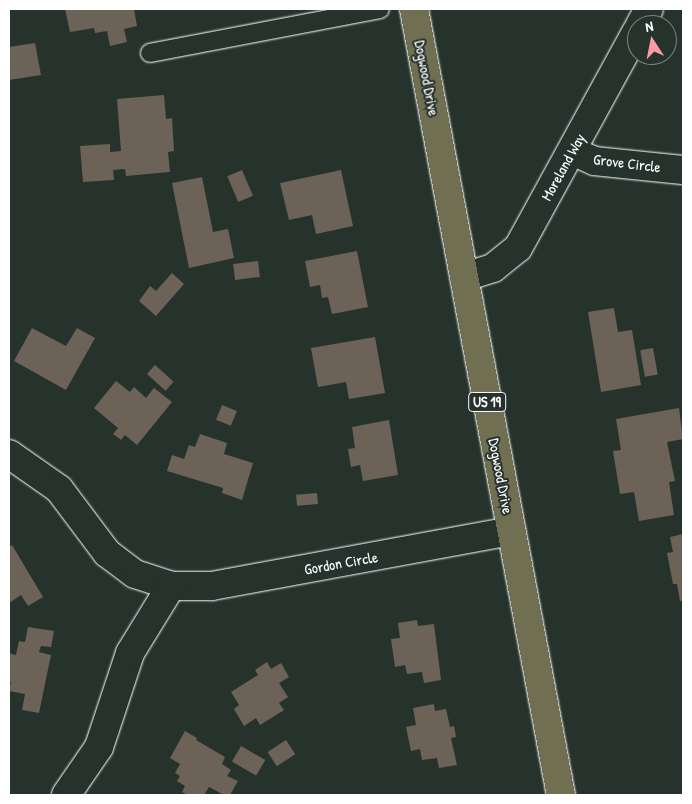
<!DOCTYPE html>
<style>
body{margin:0}
#map{position:relative;width:692px;height:804px;overflow:hidden;background:#26332d;font-family:"Patrick Hand",sans-serif}
div>[style]{position:absolute}
[style*='--x']{left:calc(var(--x)*1px);top:calc(var(--y)*1px);width:calc(var(--w)*1px);rotate:calc(var(--a)*1deg)}
.building>*{inset:0;background:#6d6258;transform-origin:0 0}
.roads{filter:drop-shadow(0 0 1px #fff) drop-shadow(0 0 1px #fff)}
.service>*{height:18px;margin:-9px;padding:0 9px;transform-origin:9px;border-radius:9px;background:#26332d}
.minor>*{height:28px;margin:-14px;padding:0 14px;transform-origin:14px;border-radius:14px;background:#26332d}
.primary>*{height:28px;margin:-14px;padding:0 14px;transform-origin:14px;border-radius:14px;background:#716f52}
span{translate:-50% -50%;white-space:nowrap;text-align:center;line-height:1.15;-webkit-text-stroke:4px #26332d;paint-order:stroke}
.shield-label span{padding:1px 4px;background:#26332d;border:1px solid;border-radius:4px;-webkit-text-stroke-width:0}
.shield-label{font-size:14px;color:#fff;font-weight:700}
.street-label{font-size:15px;color:#fff}
.frame{position:absolute;inset:0;border:10px solid #fff;pointer-events:none}
.north{position:absolute;left:627px;top:15px;width:50px;height:50px;box-sizing:border-box;background:#26332d;border:1px solid #7d8581;border-radius:50%;rotate:349deg;font-size:14px;font-weight:700;line-height:20px;text-align:center;color:#fff}
.north::after{content:'';display:block;margin:auto;width:18px;height:22px;background:#ff9aa2;clip-path:polygon(50% 0,100% 100%,50% 72%,0 100%)}
</style>
<div id="map">
<div class="building">
<i style="clip-path:polygon(65px 9px,134px 9px,137px 26px,124px 29px,127px 42px,110px 46px,107px 31px,95px 33px,94px 28px,70px 32px)"></i>
<i style="clip-path:polygon(35px 43px,41px 75px,9px 80px,9px 47px)"></i>
<i style="clip-path:polygon(164px 95px,166px 119px,172px 118px,174px 151px,168px 152px,170px 172px,126px 176px,125px 169px,113px 170px,114px 180px,83px 182px,80px 146px,110px 144px,110px 152px,121px 151px,117px 99px)"></i>
<i style="left:242px;top:170px;width:28px;height:16px;rotate:67deg"></i>
<i style="clip-path:polygon(341px 170px,353px 226px,316px 234px,312px 215px,289px 220px,280px 183px)"></i>
<i style="clip-path:polygon(202px 177px,213px 232px,228px 229px,234px 258px,189px 268px,172px 183px)"></i>
<i style="clip-path:polygon(357px 251px,368px 307px,332px 314px,328px 297px,322px 298px,320px 285px,310px 287px,305px 261px)"></i>
<i style="left:258px;top:261px;width:16px;height:25px;rotate:83deg"></i>
<i style="clip-path:polygon(172px 273px,184px 284px,156px 316px,139px 301px,150px 286px,156px 291px)"></i>
<i style="clip-path:polygon(614px 308px,618px 332px,632px 330px,641px 385px,601px 392px,588px 312px)"></i>
<i style="clip-path:polygon(32px 328px,66px 346px,77px 328px,95px 338px,66px 390px,14px 361px)"></i>
<i style="clip-path:polygon(375px 337px,385px 393px,349px 399px,346px 382px,318px 387px,311px 348px)"></i>
<i style="left:653px;top:348px;width:27px;height:13px;rotate:80deg"></i>
<i style="left:155px;top:365px;width:25px;height:12px;rotate:42deg"></i>
<i style="clip-path:polygon(116px 381px,130px 392px,134px 387px,146px 398px,154px 388px,172px 402px,137px 445px,125px 435px,121px 440px,113px 434px,118px 428px,94px 408px)"></i>
<i style="left:222px;top:405px;width:16px;height:16px;rotate:22deg"></i>
<i style="clip-path:polygon(679px 408px,683px 439px,667px 442px,675px 481px,669px 482px,674px 515px,639px 521px,634px 492px,620px 494px,613px 451px,621px 450px,616px 419px)"></i>
<i style="clip-path:polygon(389px 420px,398px 475px,363px 481px,360px 465px,351px 467px,348px 449px,355px 448px,352px 427px)"></i>
<i style="clip-path:polygon(200px 434px,227px 443px,224px 454px,253px 463px,242px 500px,222px 493px,223px 488px,167px 471px,172px 455px,184px 459px,189px 445px,195px 447px)"></i>
<i style="left:317px;top:493px;width:11px;height:21px;rotate:85deg"></i>
<i style="clip-path:polygon(683px 534px,683px 601px,680px 601px,677px 584px,673px 584px,667px 553px,673px 552px,670px 537px)"></i>
<i style="clip-path:polygon(12px 545px,43px 597px,28px 606px,21px 595px,9px 603px,9px 547px)"></i>
<i style="clip-path:polygon(417px 620px,418px 626px,434px 624px,441px 680px,424px 683px,422px 672px,407px 674px,405px 665px,395px 667px,391px 639px,400px 638px,398px 623px)"></i>
<i style="clip-path:polygon(28px 627px,54px 631px,51px 647px,41px 646px,39px 652px,51px 655px,39px 713px,22px 710px,25px 694px,9px 691px,11px 682px,9px 681px,9px 653px,16px 655px,19px 641px,25px 642px)"></i>
<i style="clip-path:polygon(267px 662px,271px 669px,281px 663px,289px 677px,279px 683px,288px 697px,279px 703px,284px 710px,260px 725px,256px 718px,244px 726px,234px 709px,239px 705px,231px 692px,258px 675px,255px 670px)"></i>
<i style="clip-path:polygon(434px 704px,435px 711px,446px 709px,450px 727px,454px 726px,456px 737px,451px 738px,457px 765px,439px 768px,437px 758px,422px 760px,420px 749px,411px 751px,406px 727px,416px 725px,413px 708px)"></i>
<i style="clip-path:polygon(185px 731px,197px 738px,196px 740px,225px 757px,222px 764px,231px 770px,227px 776px,238px 781px,230px 795px,224px 795px,209px 787px,204px 795px,188px 795px,182px 792px,185px 786px,177px 781px,180px 776px,175px 773px,180px 764px,170px 758px)"></i>
<i style="left:286px;top:740px;width:17px;height:22px;rotate:57deg"></i>
<i style="left:241px;top:746px;width:28px;height:18px;rotate:30deg"></i>
</div>
<div class="roads">
<div class="service">
<i style="--x:150;--y:53;--w:234;--a:-10.8"></i>
</div>
<div class="minor">
<i style="--x:640;--y:25;--w:18;--a:-61"></i>
<i style="--x:572;--y:151;--w:24;--a:24"></i>
<i style="--x:594;--y:161;--w:89;--a:5.8"></i>
<i style="--x:464;--y:277;--w:30;--a:-17"></i>
<i style="--x:493;--y:268;--w:32;--a:-39"></i>
<i style="--x:518;--y:248;--w:247;--a:-61.3"></i>
<i style="--x:9;--y:454;--w:61;--a:35"></i>
<i style="--x:59;--y:489;--w:80;--a:53.1"></i>
<i style="--x:107;--y:553;--w:35;--a:37"></i>
<i style="--x:135;--y:574;--w:38;--a:18"></i>
<i style="--x:171;--y:586;--w:41;--a:0"></i>
<i style="--x:212;--y:586;--w:304;--a:-10.4"></i>
<i style="--x:66;--y:795;--w:58;--a:-55.5"></i>
<i style="--x:99;--y:747;--w:99;--a:-71.7"></i>
<i style="--x:130;--y:653;--w:79;--a:-58.5"></i>
</div>
<div class="primary">
<i style="--x:414;--y:9;--w:800;--a:79.41"></i>
</div>
</div>
<div class="shield-label">
<span style="left:487px;top:402px">US 19</span>
</div>
<div class="street-label">
<span style="left:427px;top:78px;rotate:79deg">Dogwood Drive</span>
<span style="left:627px;top:163px;rotate:7deg">Grove Circle</span>
<span style="left:563px;top:167px;rotate:-61deg">Moreland Way</span>
<span style="left:501px;top:476px;rotate:79deg">Dogwood Drive</span>
<span style="left:341px;top:563px;rotate:-10deg">Gordon Circle</span>
</div>
<div class="frame"></div>
<div class="north">N</div>
</div>
